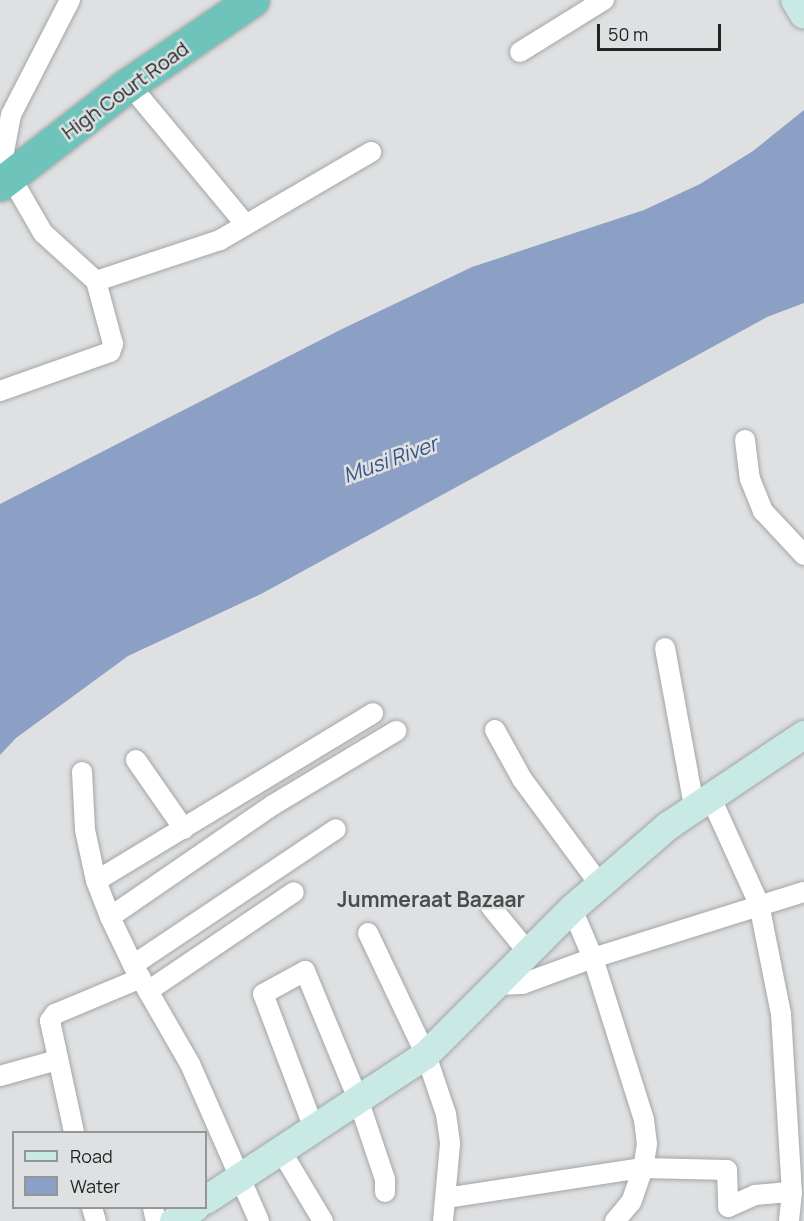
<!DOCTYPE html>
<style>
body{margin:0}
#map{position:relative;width:804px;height:1221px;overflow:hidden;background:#dee0e2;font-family:Manrope,sans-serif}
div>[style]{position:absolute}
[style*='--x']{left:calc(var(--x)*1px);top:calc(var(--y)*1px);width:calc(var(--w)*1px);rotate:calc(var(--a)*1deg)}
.water>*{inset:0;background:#8ba0c4}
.roads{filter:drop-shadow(0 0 2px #a3a5a6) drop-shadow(0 0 2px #a3a5a6)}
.minor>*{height:20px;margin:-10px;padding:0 10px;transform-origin:10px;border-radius:10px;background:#fff}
.secondary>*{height:28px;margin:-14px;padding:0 14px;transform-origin:14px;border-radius:14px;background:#c9e9e5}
.trunk>*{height:33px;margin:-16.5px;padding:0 16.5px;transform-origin:16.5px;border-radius:16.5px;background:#6ec4ba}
span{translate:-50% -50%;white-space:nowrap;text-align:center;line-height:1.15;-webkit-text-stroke:5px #dee0e2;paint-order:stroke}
.street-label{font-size:20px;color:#232424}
.water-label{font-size:21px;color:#385485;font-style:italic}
.neighbourhood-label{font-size:21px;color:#4a4c4d;font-weight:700}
.legend{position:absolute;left:12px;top:1131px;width:195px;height:78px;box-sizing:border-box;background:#dee0e2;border:2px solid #939596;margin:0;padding:8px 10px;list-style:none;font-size:18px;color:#232424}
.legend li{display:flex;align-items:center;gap:12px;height:30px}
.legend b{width:30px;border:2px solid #939596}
.scale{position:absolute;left:597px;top:24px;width:124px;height:27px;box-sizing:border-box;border:3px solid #232424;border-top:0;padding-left:8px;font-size:18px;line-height:21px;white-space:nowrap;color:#232424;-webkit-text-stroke:4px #dee0e2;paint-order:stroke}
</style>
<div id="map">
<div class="water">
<i style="clip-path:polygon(804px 110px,804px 303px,767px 317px,261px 594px,128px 656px,16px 738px,0 755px,0 504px,342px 329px,472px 267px,644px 210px,700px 184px,753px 151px)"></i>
</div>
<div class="roads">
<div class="minor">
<i style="--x:70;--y:0;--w:129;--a:117.2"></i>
<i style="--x:11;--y:115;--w:48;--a:100.8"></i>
<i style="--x:2;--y:162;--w:82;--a:60"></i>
<i style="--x:43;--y:233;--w:72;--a:42.2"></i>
<i style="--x:96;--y:281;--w:131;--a:-18.3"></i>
<i style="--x:220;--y:240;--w:175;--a:-30.2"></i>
<i style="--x:520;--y:52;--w:99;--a:-31.8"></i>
<i style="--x:129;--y:84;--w:183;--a:50.3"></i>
<i style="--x:0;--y:391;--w:117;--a:-19.5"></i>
<i style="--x:110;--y:352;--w:9;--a:-69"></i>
<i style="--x:113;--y:344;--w:65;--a:-105.1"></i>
<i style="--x:745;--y:440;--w:39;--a:83"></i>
<i style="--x:750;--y:479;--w:35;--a:68"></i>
<i style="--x:763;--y:511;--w:60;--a:47"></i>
<i style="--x:665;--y:648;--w:161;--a:79.6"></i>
<i style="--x:495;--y:730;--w:56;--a:61.1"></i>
<i style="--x:522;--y:779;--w:133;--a:53.6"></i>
<i style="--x:136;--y:760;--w:84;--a:55.2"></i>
<i style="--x:82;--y:772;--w:58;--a:87"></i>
<i style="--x:85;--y:830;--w:52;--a:77.8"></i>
<i style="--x:710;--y:796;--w:119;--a:65.6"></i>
<i style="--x:759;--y:904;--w:112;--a:78.7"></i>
<i style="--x:781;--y:1014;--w:178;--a:86.5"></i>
<i style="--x:792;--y:1192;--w:29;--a:96"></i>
<i style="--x:491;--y:907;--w:58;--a:50.6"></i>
<i style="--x:572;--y:909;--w:53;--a:66.8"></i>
<i style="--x:593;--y:958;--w:170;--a:72.5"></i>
<i style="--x:644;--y:1120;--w:24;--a:83"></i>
<i style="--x:647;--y:1144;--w:24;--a:99"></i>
<i style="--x:643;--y:1168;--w:84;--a:1.4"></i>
<i style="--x:727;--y:1170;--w:37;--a:88"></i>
<i style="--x:728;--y:1207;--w:30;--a:-24"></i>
<i style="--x:755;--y:1195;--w:37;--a:-5"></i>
<i style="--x:110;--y:917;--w:39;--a:-111"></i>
<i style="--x:96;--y:881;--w:324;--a:-31.2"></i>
<i style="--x:368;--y:933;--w:135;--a:64.6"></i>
<i style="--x:426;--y:1055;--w:62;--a:71.3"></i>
<i style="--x:446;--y:1114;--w:30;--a:82"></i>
<i style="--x:450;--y:1144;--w:77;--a:95.2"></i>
<i style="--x:133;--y:965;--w:244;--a:-33.8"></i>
<i style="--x:495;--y:985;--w:27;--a:-2"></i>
<i style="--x:522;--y:984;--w:76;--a:-20.1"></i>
<i style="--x:593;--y:958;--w:221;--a:-17.4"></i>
<i style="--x:148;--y:991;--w:176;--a:-34.1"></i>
<i style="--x:0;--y:1076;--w:59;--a:-15.7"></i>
<i style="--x:313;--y:1126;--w:141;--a:-110.7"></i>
<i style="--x:263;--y:994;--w:48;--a:-28.7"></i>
<i style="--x:305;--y:971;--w:139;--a:67.5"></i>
<i style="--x:358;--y:1099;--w:84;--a:71.4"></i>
<i style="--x:385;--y:1179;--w:13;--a:90"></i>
<i style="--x:74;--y:1132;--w:114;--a:-102.2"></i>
<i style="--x:50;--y:1021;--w:9;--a:-54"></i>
<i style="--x:55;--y:1014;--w:93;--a:-22.7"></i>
<i style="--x:280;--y:1149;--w:84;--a:59.2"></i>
<i style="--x:446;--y:1198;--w:199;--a:-8.7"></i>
<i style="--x:643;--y:1168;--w:36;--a:109"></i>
<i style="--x:631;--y:1202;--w:25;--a:130"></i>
<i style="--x:92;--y:1208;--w:14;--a:73"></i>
<i style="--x:153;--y:1208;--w:13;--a:77"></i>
<i style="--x:259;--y:1221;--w:171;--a:-113.7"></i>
<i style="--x:190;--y:1064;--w:114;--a:-119.9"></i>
<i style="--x:133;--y:965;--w:53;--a:-115.6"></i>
<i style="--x:110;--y:917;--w:198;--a:-34.5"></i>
<i style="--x:273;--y:805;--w:144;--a:-31"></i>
</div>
<div class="secondary">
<i style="--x:795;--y:0;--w:17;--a:59"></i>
<i style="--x:206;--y:1200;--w:263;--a:-33.4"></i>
<i style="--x:426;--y:1055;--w:206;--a:-45"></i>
<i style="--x:572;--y:909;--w:127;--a:-40.8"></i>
<i style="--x:668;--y:826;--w:164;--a:-33.8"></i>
<i style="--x:174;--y:1221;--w:25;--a:-32"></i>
</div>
<div class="trunk">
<i style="--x:0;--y:184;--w:163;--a:-37.8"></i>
<i style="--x:129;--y:84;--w:149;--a:-34.3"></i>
</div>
</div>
<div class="street-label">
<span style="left:125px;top:90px;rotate:-36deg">High Court Road</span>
</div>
<div class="water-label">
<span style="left:390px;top:459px;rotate:-20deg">Musi River</span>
</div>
<div class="neighbourhood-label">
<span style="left:431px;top:899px">Jummeraat Bazaar</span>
</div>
<ul class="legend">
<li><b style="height:8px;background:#c9e9e5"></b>Road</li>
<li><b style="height:16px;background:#8ba0c4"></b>Water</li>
</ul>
<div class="scale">50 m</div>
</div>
